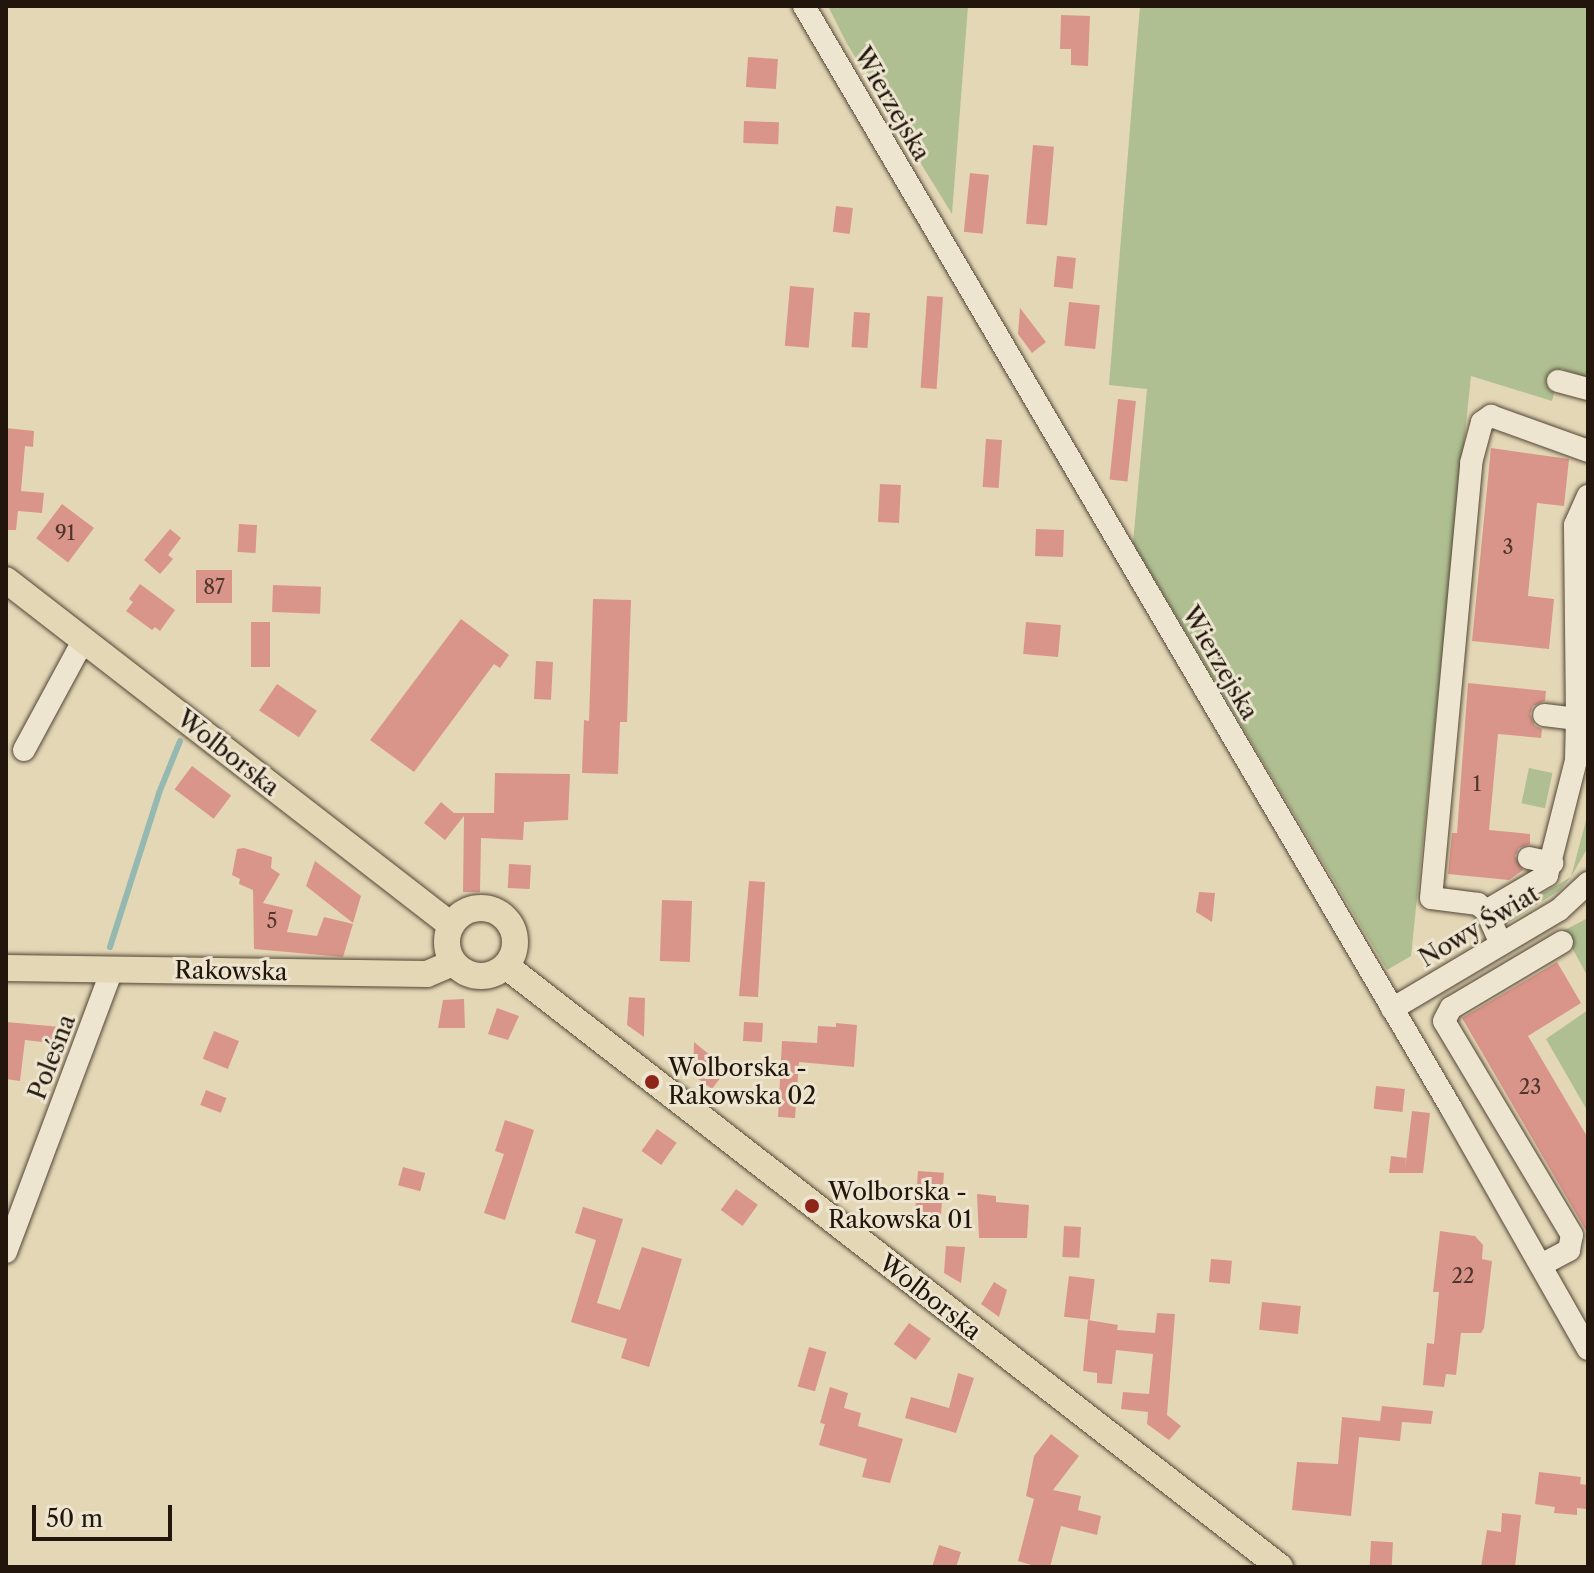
<!DOCTYPE html>
<meta charset="utf-8">
<style>
body{margin:0}
#map{position:relative;width:1594px;height:1573px;overflow:hidden;background:#e4d7b6;font-family:"Libre Caslon Text",serif}
div>[style]{position:absolute}
[style*='--x']{left:calc(var(--x)*1px);top:calc(var(--y)*1px);width:calc(var(--w)*1px);rotate:calc(var(--a)*1deg)}
.green>*{inset:0;background:#afbf91;transform-origin:0 0}
.stream>*{height:6px;margin:-3px;padding:0 3px;transform-origin:3px;border-radius:3px;background:#95b9b1}
.building>*{inset:0;background:#da958a;transform-origin:0 0}
.roads{filter:drop-shadow(0 0 2px #524636) drop-shadow(0 0 2px #524636)}
.minor>*{height:22px;margin:-11px;padding:0 11px;transform-origin:11px;border-radius:11px;background:#ede5d0}
.major>*{height:26px;margin:-13px;padding:0 13px;transform-origin:13px;border-radius:13px;background:#e4d7b6}
.major>.ring{margin:-13px;padding:0;box-sizing:content-box;background:none;border:26px solid #e4d7b6;border-radius:50%}
.dots>*{width:22px;height:22px;translate:-50% -50%;box-sizing:border-box;border:4px solid #ede5d0;border-radius:50%}
span{translate:-50% -50%;white-space:nowrap;text-align:center;line-height:1.15;-webkit-text-stroke:6px #ede5d0;paint-order:stroke}
.number-label{font-size:20px;color:#4f352c}
.number-label span{-webkit-text-stroke-width:0}
.street-label{font-size:24px;color:#21150c}
.poi-label{font-size:24px;color:#21150c}
.left{translate:0 -50%;text-align:left}
.frame{position:absolute;inset:0;border:8px solid #21150c;pointer-events:none}
.scale{position:absolute;left:32px;top:1505px;width:140px;height:36px;box-sizing:border-box;border:4px solid #21150c;border-top:0;padding-left:10px;font-size:24px;line-height:28px;white-space:nowrap;color:#21150c;-webkit-text-stroke:6px #ede5d0;paint-order:stroke}
</style>
<div id="map">
<div class="green">
<i style="clip-path:polygon(828px 6px,968px 6px,952px 214px,846px 42px)"></i>
<i style="clip-path:polygon(1140px 6px,1588px 6px,1588px 375px,1587px 378px,1561px 368px,1552px 401px,1471px 376px,1411px 956px,1387px 970px,1133px 543px,1147px 389px,1109px 385px)"></i>
<i style="left:1529px;top:768px;width:24px;height:36px;rotate:12deg"></i>
<i style="clip-path:polygon(1588px 813px,1588px 847px,1571px 877px,1560px 890px,1505px 925px,1497px 920px,1571px 877px)"></i>
<i style="clip-path:polygon(1588px 918px,1588px 977px,1563px 931px)"></i>
<i style="clip-path:polygon(1588px 1010px,1588px 1112px,1546px 1039px)"></i>
</div>
<div class="stream">
<i style="--x:110;--y:947;--w:162;--a:-72.3"></i>
<i style="--x:159;--y:793;--w:56;--a:-68"></i>
</div>
<div class="building">
<i style="clip-path:polygon(1061px 15px,1090px 16px,1088px 66px,1071px 65px,1071px 49px,1060px 49px)"></i>
<i style="left:748px;top:57px;width:30px;height:30px;rotate:4deg"></i>
<i style="left:744px;top:121px;width:35px;height:22px;rotate:2deg"></i>
<i style="left:1033px;top:145px;width:21px;height:79px;rotate:5deg"></i>
<i style="left:970px;top:173px;width:19px;height:59px;rotate:6deg"></i>
<i style="left:836px;top:206px;width:17px;height:26px;rotate:7deg"></i>
<i style="left:1057px;top:256px;width:19px;height:31px;rotate:6deg"></i>
<i style="left:790px;top:286px;width:24px;height:60px;rotate:5deg"></i>
<i style="left:927px;top:296px;width:16px;height:92px;rotate:4deg"></i>
<i style="left:1069px;top:302px;width:31px;height:44px;rotate:6deg"></i>
<i style="clip-path:polygon(1020px 308px,1046px 342px,1032px 353px,1018px 334px)"></i>
<i style="left:854px;top:312px;width:16px;height:35px;rotate:4deg"></i>
<i style="left:1118px;top:399px;width:18px;height:81px;rotate:6deg"></i>
<i style="clip-path:polygon(6px 428px,34px 431px,33px 447px,25px 446px,21px 491px,44px 493px,42px 513px,18px 511px,16px 530px,6px 530px)"></i>
<i style="left:986px;top:439px;width:16px;height:48px;rotate:4deg"></i>
<i style="clip-path:polygon(1491px 448px,1569px 459px,1564px 506px,1537px 503px,1528px 596px,1554px 599px,1549px 649px,1472px 641px)"></i>
<i style="left:880px;top:484px;width:21px;height:38px;rotate:3deg"></i>
<i style="left:62px;top:504px;width:40px;height:43px;rotate:37deg"></i>
<i style="left:239px;top:524px;width:18px;height:28px;rotate:3deg"></i>
<i style="clip-path:polygon(170px 529px,181px 538px,168px 555px,173px 559px,160px 574px,144px 560px)"></i>
<i style="left:1036px;top:529px;width:28px;height:27px;rotate:2deg"></i>
<i style="left:196px;top:570px;width:36px;height:33px"></i>
<i style="clip-path:polygon(140px 584px,175px 610px,160px 631px,155px 627px,152px 630px,126px 611px,133px 602px,129px 599px)"></i>
<i style="left:273px;top:585px;width:48px;height:27px;rotate:2deg"></i>
<i style="clip-path:polygon(593px 599px,631px 600px,627px 722px,620px 722px,618px 774px,582px 773px,584px 720px,589px 721px)"></i>
<i style="clip-path:polygon(461px 619px,509px 655px,500px 668px,494px 664px,414px 772px,370px 740px)"></i>
<i style="left:251px;top:622px;width:19px;height:45px"></i>
<i style="left:1026px;top:622px;width:35px;height:32px;rotate:5deg"></i>
<i style="left:536px;top:661px;width:17px;height:38px;rotate:3deg"></i>
<i style="clip-path:polygon(1468px 683px,1546px 691px,1545px 701px,1533px 706px,1530px 714px,1535px 726px,1542px 729px,1541px 738px,1498px 734px,1489px 830px,1530px 834px,1530px 844px,1519px 848px,1515px 856px,1523px 870px,1509px 880px,1448px 874px,1452px 833px,1457px 833px)"></i>
<i style="left:277px;top:684px;width:48px;height:32px;rotate:34deg"></i>
<i style="left:192px;top:766px;width:49px;height:29px;rotate:37deg"></i>
<i style="clip-path:polygon(495px 773px,570px 774px,568px 820px,524px 822px,523px 840px,481px 838px,480px 892px,463px 892px,464px 816px,445px 840px,424px 823px,441px 802px,454px 813px,494px 813px)"></i>
<i style="clip-path:polygon(244px 848px,272px 857px,271px 868px,280px 874px,263px 903px,293px 910px,287px 932px,317px 936px,324px 917px,353px 924px,343px 957px,254px 949px,253px 890px,239px 884px,240px 879px,232px 875px,237px 849px)"></i>
<i style="clip-path:polygon(315px 861px,361px 896px,353px 923px,306px 886px)"></i>
<i style="left:509px;top:864px;width:22px;height:24px;rotate:3deg"></i>
<i style="clip-path:polygon(749px 881px,765px 882px,758px 997px,739px 996px)"></i>
<i style="clip-path:polygon(1199px 892px,1215px 893px,1212px 922px,1196px 912px)"></i>
<i style="left:662px;top:900px;width:30px;height:61px;rotate:2deg"></i>
<i style="clip-path:polygon(1557px 962px,1581px 1003px,1528px 1036px,1588px 1138px,1588px 1234px,1462px 1018px)"></i>
<i style="clip-path:polygon(629px 997px,645px 998px,644px 1037px,627px 1025px)"></i>
<i style="clip-path:polygon(464px 999px,465px 1028px,438px 1028px,443px 1000px)"></i>
<i style="clip-path:polygon(497px 1008px,519px 1016px,508px 1040px,488px 1034px)"></i>
<i style="clip-path:polygon(6px 1022px,61px 1027px,59px 1044px,25px 1040px,20px 1081px,6px 1079px)"></i>
<i style="left:744px;top:1022px;width:19px;height:19px;rotate:3deg"></i>
<i style="clip-path:polygon(836px 1023px,857px 1025px,854px 1067px,799px 1062px,795px 1118px,778px 1117px,782px 1041px,817px 1043px,818px 1026px,836px 1027px)"></i>
<i style="left:214px;top:1031px;width:27px;height:30px;rotate:22deg"></i>
<i style="clip-path:polygon(694px 1042px,727px 1069px,712px 1089px,693px 1075px)"></i>
<i style="left:1376px;top:1086px;width:29px;height:23px;rotate:6deg"></i>
<i style="left:206px;top:1090px;width:22px;height:16px;rotate:21deg"></i>
<i style="clip-path:polygon(1412px 1111px,1430px 1113px,1423px 1173px,1389px 1173px,1391px 1156px,1406px 1158px,1405px 1169px)"></i>
<i style="clip-path:polygon(505px 1120px,534px 1130px,505px 1220px,484px 1213px,504px 1154px,495px 1151px)"></i>
<i style="left:657px;top:1129px;width:24px;height:27px;rotate:35deg"></i>
<i style="left:403px;top:1167px;width:23px;height:19px;rotate:15deg"></i>
<i style="left:918px;top:1171px;width:26px;height:54px;rotate:4deg"></i>
<i style="left:736px;top:1189px;width:27px;height:26px;rotate:36deg"></i>
<i style="clip-path:polygon(977px 1194px,996px 1196px,996px 1202px,1029px 1205px,1027px 1238px,979px 1238px)"></i>
<i style="clip-path:polygon(583px 1207px,623px 1219px,597px 1303px,620px 1310px,642px 1247px,682px 1259px,649px 1367px,621px 1358px,627px 1339px,571px 1322px,596px 1240px,575px 1233px)"></i>
<i style="left:1064px;top:1226px;width:17px;height:31px;rotate:3deg"></i>
<i style="clip-path:polygon(1440px 1231px,1475px 1236px,1483px 1245px,1482px 1259px,1492px 1261px,1484px 1328px,1481px 1333px,1461px 1333px,1456px 1375px,1446px 1374px,1444px 1387px,1423px 1385px,1427px 1343px,1434px 1344px,1439px 1292px,1433px 1292px)"></i>
<i style="clip-path:polygon(946px 1246px,965px 1247px,961px 1283px,944px 1273px)"></i>
<i style="left:1211px;top:1259px;width:21px;height:23px;rotate:5deg"></i>
<i style="left:1069px;top:1276px;width:26px;height:41px;rotate:7deg"></i>
<i style="clip-path:polygon(994px 1282px,1007px 1290px,999px 1317px,981px 1304px)"></i>
<i style="left:1262px;top:1302px;width:39px;height:28px;rotate:6deg"></i>
<i style="clip-path:polygon(1157px 1313px,1175px 1314px,1167px 1415px,1181px 1426px,1169px 1440px,1147px 1424px,1148px 1412px,1121px 1409px,1123px 1392px,1149px 1394px,1153px 1354px,1116px 1350px,1112px 1384px,1097px 1383px,1097px 1373px,1083px 1371px,1088px 1320px,1118px 1325px,1117px 1330px,1155px 1333px)"></i>
<i style="left:909px;top:1323px;width:27px;height:26px;rotate:36deg"></i>
<i style="left:809px;top:1347px;width:18px;height:41px;rotate:16deg"></i>
<i style="clip-path:polygon(958px 1373px,974px 1378px,956px 1433px,905px 1418px,911px 1397px,949px 1408px)"></i>
<i style="clip-path:polygon(830px 1387px,848px 1393px,844px 1408px,861px 1413px,858px 1426px,903px 1439px,890px 1483px,862px 1477px,867px 1459px,819px 1445px,825px 1424px,820px 1423px)"></i>
<i style="clip-path:polygon(1382px 1406px,1433px 1411px,1431px 1424px,1402px 1422px,1400px 1441px,1359px 1437px,1351px 1516px,1292px 1510px,1297px 1462px,1338px 1464px,1342px 1417px,1380px 1421px)"></i>
<i style="clip-path:polygon(1051px 1434px,1079px 1456px,1053px 1490px,1081px 1496px,1078px 1510px,1101px 1516px,1097px 1535px,1061px 1526px,1050px 1567px,1038px 1567px,1018px 1561px,1034px 1499px,1026px 1496px,1034px 1456px)"></i>
<i style="clip-path:polygon(1539px 1472px,1581px 1477px,1580px 1484px,1588px 1485px,1586px 1509px,1577px 1508px,1577px 1515px,1554px 1513px,1555px 1507px,1535px 1504px)"></i>
<i style="clip-path:polygon(1502px 1513px,1521px 1515px,1515px 1567px,1481px 1567px,1487px 1530px,1501px 1532px)"></i>
<i style="left:1371px;top:1541px;width:22px;height:26px;rotate:3deg"></i>
<i style="clip-path:polygon(939px 1545px,961px 1552px,956px 1567px,932px 1567px)"></i>
</div>
<div class="roads">
<div class="minor">
<i style="--x:804;--y:6;--w:1278;--a:59.58"></i>
<i style="--x:1451;--y:1108;--w:277;--a:60.4"></i>
<i style="--x:1558;--y:381;--w:31;--a:15"></i>
<i style="--x:1577;--y:719;--w:194;--a:-90.6"></i>
<i style="--x:1575;--y:525;--w:32;--a:-66"></i>
<i style="--x:24;--y:750;--w:124;--a:-61.6"></i>
<i style="--x:1529;--y:858;--w:24;--a:12"></i>
<i style="--x:1486;--y:911;--w:11;--a:-139"></i>
<i style="--x:1478;--y:904;--w:47;--a:-172.7"></i>
<i style="--x:1431;--y:898;--w:437;--a:-84.7"></i>
<i style="--x:1471;--y:463;--w:42;--a:-75"></i>
<i style="--x:1482;--y:422;--w:11;--a:-34"></i>
<i style="--x:1491;--y:416;--w:103;--a:19.8"></i>
<i style="--x:1501;--y:944;--w:36;--a:-114"></i>
<i style="--x:1486;--y:911;--w:71;--a:-30.5"></i>
<i style="--x:1547;--y:875;--w:119;--a:-75.8"></i>
<i style="--x:1576;--y:760;--w:41;--a:-88.6"></i>
<i style="--x:1577;--y:719;--w:33;--a:-173"></i>
<i style="--x:1392;--y:1009;--w:194;--a:-30.7"></i>
<i style="--x:1559;--y:910;--w:40;--a:-43"></i>
<i style="--x:6;--y:1252;--w:301;--a:-69.4"></i>
<i style="--x:1541;--y:1265;--w:32;--a:-28"></i>
<i style="--x:1569;--y:1250;--w:15;--a:-79"></i>
<i style="--x:1572;--y:1235;--w:249;--a:-120.9"></i>
<i style="--x:1444;--y:1021;--w:15;--a:-62"></i>
<i style="--x:1451;--y:1008;--w:129;--a:-30.7"></i>
</div>
<div class="major">
<i style="--x:6;--y:580;--w:563;--a:37.79"></i>
<i class="ring" style="left:447px;top:908px;width:42px;height:42px"></i>
<i style="--x:506;--y:966;--w:980;--a:37.83"></i>
<i style="--x:6;--y:968;--w:421;--a:0.8"></i>
<i style="--x:427;--y:974;--w:28;--a:-23"></i>
</div>
</div>
<div class="dots">
<i style="left:652px;top:1082px;background:#8f2418"></i>
<i style="left:812px;top:1206px;background:#8f2418"></i>
</div>
<div class="number-label">
<span style="left:65px;top:533px">91</span>
<span style="left:1508px;top:547px">3</span>
<span style="left:214px;top:587px">87</span>
<span style="left:1477px;top:784px">1</span>
<span style="left:272px;top:921px">5</span>
<span style="left:1530px;top:1087px">23</span>
<span style="left:1463px;top:1276px">22</span>
</div>
<div class="street-label">
<span style="left:892px;top:104px;rotate:60deg">Wierzejska</span>
<span style="left:1220px;top:663px;rotate:60deg">Wierzejska</span>
<span style="left:228px;top:753px;rotate:38deg">Wolborska</span>
<span style="left:1479px;top:926px;rotate:-31deg">Nowy Świat</span>
<span style="left:231px;top:971px;rotate:1deg">Rakowska</span>
<span style="left:52px;top:1057px;rotate:-69deg">Poleśna</span>
<span style="left:930px;top:1297px;rotate:38deg">Wolborska</span>
</div>
<div class="poi-label">
<span class="left" style="left:668px;top:1082px">Wolborska -<br>Rakowska 02</span>
<span class="left" style="left:828px;top:1206px">Wolborska -<br>Rakowska 01</span>
</div>
<div class="frame"></div>
<div class="scale">50 m</div>
</div>
